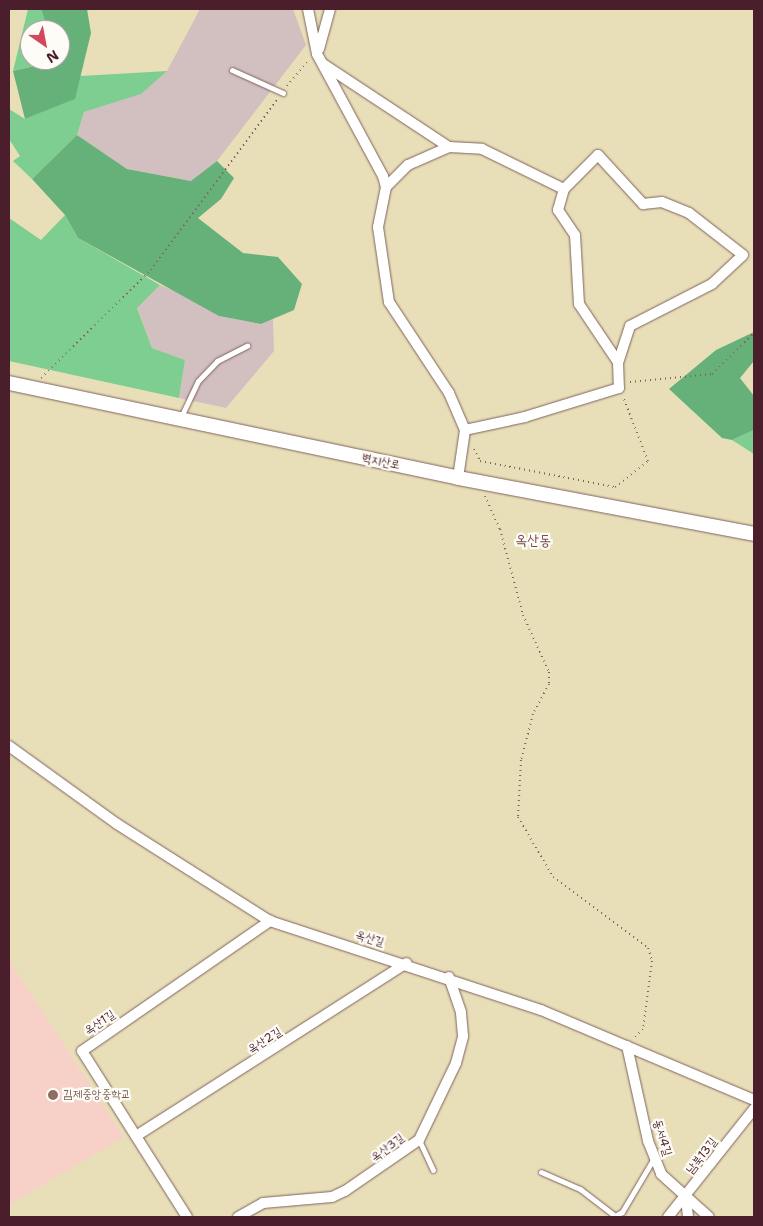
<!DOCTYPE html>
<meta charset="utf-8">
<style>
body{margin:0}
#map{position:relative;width:763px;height:1226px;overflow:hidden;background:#e8dfb9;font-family:"Shantell Sans","Poor Story",sans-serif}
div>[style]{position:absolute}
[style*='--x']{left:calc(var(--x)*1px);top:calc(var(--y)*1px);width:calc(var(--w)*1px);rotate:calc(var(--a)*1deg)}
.built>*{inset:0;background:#f7d1c8}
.industrial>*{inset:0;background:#d2bfc0}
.green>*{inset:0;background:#7dce90}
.forest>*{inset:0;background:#66b17a}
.path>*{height:2px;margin-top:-1px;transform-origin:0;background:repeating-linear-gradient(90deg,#81625d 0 1px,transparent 0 5px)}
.roads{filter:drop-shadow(0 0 1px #81625d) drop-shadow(0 0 1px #81625d)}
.service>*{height:5px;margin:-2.5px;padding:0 2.5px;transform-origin:2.5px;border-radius:2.5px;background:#fff}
.minor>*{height:10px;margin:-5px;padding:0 5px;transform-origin:5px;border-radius:5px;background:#fff}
.tertiary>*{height:14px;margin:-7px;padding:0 7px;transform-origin:7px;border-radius:7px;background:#fff}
.dots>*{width:14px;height:14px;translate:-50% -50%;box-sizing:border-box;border:2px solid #fdfcf7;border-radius:50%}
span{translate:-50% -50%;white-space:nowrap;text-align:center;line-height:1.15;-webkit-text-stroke:4.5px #fdfcf7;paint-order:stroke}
.street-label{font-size:12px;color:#4a1f2b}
.education-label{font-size:12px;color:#785e54}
.left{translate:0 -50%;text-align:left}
.quarter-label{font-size:15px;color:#7b4c4a}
.frame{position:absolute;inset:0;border:10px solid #4a1f2b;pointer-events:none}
.north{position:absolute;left:20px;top:20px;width:50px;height:50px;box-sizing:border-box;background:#fdfcf7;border:1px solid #b5a4a5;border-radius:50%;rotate:147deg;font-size:14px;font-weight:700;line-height:20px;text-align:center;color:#4a1f2b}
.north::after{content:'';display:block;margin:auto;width:18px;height:22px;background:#d1495b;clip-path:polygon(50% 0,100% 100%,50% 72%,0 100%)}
</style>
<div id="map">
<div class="built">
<i style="clip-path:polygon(9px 960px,124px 1137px,9px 1205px)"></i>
</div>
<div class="industrial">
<i style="clip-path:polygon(200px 9px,293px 9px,306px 45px,217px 161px,192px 181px,127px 169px,77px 135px,84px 112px,140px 94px,167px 71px)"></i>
<i style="clip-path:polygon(160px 285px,192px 298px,219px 316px,261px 324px,273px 319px,274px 351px,226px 408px,179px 398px,185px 360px,152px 348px,137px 307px)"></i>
</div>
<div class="green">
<i style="clip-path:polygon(28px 9px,41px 9px,48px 30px,30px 30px,30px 60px,50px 62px,13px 71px)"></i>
<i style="clip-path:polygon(167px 71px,141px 94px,84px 112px,77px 135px,32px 179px,13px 161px,20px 156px,9px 139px,9px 109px,25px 119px,74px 99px,80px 76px)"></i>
<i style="clip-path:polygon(65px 215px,78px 238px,160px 285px,137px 308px,152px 348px,185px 360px,179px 398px,9px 361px,9px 218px,41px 240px)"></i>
<i style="clip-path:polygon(754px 430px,754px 454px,732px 440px)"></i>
</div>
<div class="forest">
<i style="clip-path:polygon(41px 9px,87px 9px,91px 33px,75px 99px,25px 119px,13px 71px,60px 60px,60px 30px,48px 30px)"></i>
<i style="clip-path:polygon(77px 135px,127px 169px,191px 181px,217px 161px,234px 178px,221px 199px,198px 218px,243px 253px,278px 257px,302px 284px,294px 310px,261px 324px,219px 316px,78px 238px,65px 215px,32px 179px)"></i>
<i style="clip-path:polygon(754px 332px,754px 361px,740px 378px,754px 396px,754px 430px,732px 440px,722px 438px,669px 389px,716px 350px)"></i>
</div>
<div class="path">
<i style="--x:287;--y:86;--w:33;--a:-50"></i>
<i style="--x:41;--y:378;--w:154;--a:-44.5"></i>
<i style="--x:151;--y:270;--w:212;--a:-53.5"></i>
<i style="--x:630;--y:382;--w:82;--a:-5.6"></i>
<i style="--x:712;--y:374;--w:59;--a:-44.3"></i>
<i style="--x:474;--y:449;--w:13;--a:63"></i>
<i style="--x:480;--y:461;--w:137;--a:10.9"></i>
<i style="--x:615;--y:487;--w:42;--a:-38.2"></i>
<i style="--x:648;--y:461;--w:69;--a:-111.3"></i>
<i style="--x:485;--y:496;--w:36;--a:66"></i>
<i style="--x:500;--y:529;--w:89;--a:75"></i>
<i style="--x:523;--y:615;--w:63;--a:65.5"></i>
<i style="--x:549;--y:672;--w:12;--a:90"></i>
<i style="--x:549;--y:684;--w:34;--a:118"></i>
<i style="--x:533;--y:714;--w:48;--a:104.6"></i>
<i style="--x:521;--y:760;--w:57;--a:93"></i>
<i style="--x:518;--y:817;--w:69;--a:59.7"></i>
<i style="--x:553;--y:877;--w:119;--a:36.8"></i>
<i style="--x:648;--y:948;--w:14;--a:73"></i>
<i style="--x:652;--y:961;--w:69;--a:97.5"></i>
<i style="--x:643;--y:1029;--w:14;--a:135"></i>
</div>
<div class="roads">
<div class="service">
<i style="--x:232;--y:70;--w:56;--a:24.3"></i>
<i style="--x:180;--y:419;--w:42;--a:-64.7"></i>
<i style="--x:198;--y:381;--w:28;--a:-46"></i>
<i style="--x:217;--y:361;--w:34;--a:-27"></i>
<i style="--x:419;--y:1140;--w:33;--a:65"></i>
<i style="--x:541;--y:1172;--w:43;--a:23.6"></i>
<i style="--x:580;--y:1189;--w:44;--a:37.6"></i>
<i style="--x:615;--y:1216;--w:8;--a:-30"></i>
<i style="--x:622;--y:1212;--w:63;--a:-59.3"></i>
</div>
<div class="minor">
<i style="--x:308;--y:9;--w:46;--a:78.7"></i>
<i style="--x:317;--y:54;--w:139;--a:61.6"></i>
<i style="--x:383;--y:176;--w:11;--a:75"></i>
<i style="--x:386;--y:187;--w:41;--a:101.3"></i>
<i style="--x:378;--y:227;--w:76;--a:81.7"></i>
<i style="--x:389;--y:302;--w:109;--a:56.6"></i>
<i style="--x:449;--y:393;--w:40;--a:66.6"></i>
<i style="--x:465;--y:430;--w:49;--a:98.3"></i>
<i style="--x:319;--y:49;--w:41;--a:-74.6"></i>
<i style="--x:323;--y:64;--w:151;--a:33.4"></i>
<i style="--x:386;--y:187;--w:31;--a:-45"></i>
<i style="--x:408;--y:165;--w:45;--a:-23.7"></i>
<i style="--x:449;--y:147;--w:33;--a:3"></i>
<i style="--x:482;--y:149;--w:91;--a:26"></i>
<i style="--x:564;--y:189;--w:48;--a:-45"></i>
<i style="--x:598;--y:155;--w:67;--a:47.4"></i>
<i style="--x:643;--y:204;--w:19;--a:-6"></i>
<i style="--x:662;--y:202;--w:29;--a:22"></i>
<i style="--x:689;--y:213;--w:68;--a:37.9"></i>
<i style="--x:743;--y:255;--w:42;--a:136.9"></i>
<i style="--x:712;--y:284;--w:92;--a:152.9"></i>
<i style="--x:630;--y:326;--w:38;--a:108"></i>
<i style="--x:618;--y:362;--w:26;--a:88"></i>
<i style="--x:619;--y:388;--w:98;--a:162.9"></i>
<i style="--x:525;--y:417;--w:61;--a:167.8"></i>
<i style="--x:564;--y:189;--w:22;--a:106"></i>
<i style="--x:558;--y:210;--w:30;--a:56"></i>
<i style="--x:575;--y:235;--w:69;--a:86.7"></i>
<i style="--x:579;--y:304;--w:70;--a:56.1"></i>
<i style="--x:9;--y:746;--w:133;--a:35.8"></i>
<i style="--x:117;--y:824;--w:181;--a:32.4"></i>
<i style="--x:270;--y:921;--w:285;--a:18.2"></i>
<i style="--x:541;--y:1010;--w:231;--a:22.9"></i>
<i style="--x:627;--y:1046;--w:97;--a:77.5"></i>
<i style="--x:648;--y:1141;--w:35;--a:68"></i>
<i style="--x:661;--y:1174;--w:64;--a:41.9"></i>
<i style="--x:136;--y:1136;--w:321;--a:-32.6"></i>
<i style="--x:686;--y:1198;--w:19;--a:84"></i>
<i style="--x:187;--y:1217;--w:196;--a:-122.3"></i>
<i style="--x:82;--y:1051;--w:229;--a:-34.7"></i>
<i style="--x:238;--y:1217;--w:29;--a:-29"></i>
<i style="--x:263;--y:1203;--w:69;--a:-5"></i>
<i style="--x:332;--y:1197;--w:14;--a:-25"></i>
<i style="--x:345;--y:1191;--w:90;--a:-34.6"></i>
<i style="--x:419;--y:1140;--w:85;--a:-64.3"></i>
<i style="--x:456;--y:1063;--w:28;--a:-75"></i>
<i style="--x:463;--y:1036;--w:24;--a:-95"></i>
<i style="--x:461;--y:1012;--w:37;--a:-109"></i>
<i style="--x:668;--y:1217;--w:138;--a:-51.5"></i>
</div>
<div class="tertiary">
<i style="--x:9;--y:383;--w:459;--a:11.9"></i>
<i style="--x:458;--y:478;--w:301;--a:10.7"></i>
</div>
</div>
<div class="dots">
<i style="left:53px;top:1095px;background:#8d6e63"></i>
</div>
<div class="street-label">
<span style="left:381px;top:462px;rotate:12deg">벽지산로</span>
<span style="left:370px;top:939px;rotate:17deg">옥산길</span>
<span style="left:100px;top:1023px;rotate:-34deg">옥산1길</span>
<span style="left:265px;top:1041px;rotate:-33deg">옥산2길</span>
<span style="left:662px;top:1138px;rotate:73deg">동서4길</span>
<span style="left:388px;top:1148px;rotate:-37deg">옥산3길</span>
<span style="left:702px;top:1156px;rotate:-52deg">남북13길</span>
</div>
<div class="education-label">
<span class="left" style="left:63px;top:1095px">김제중앙중학교</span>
</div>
<div class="quarter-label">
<span style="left:533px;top:541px">옥산동</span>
</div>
<div class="frame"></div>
<div class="north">N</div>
</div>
